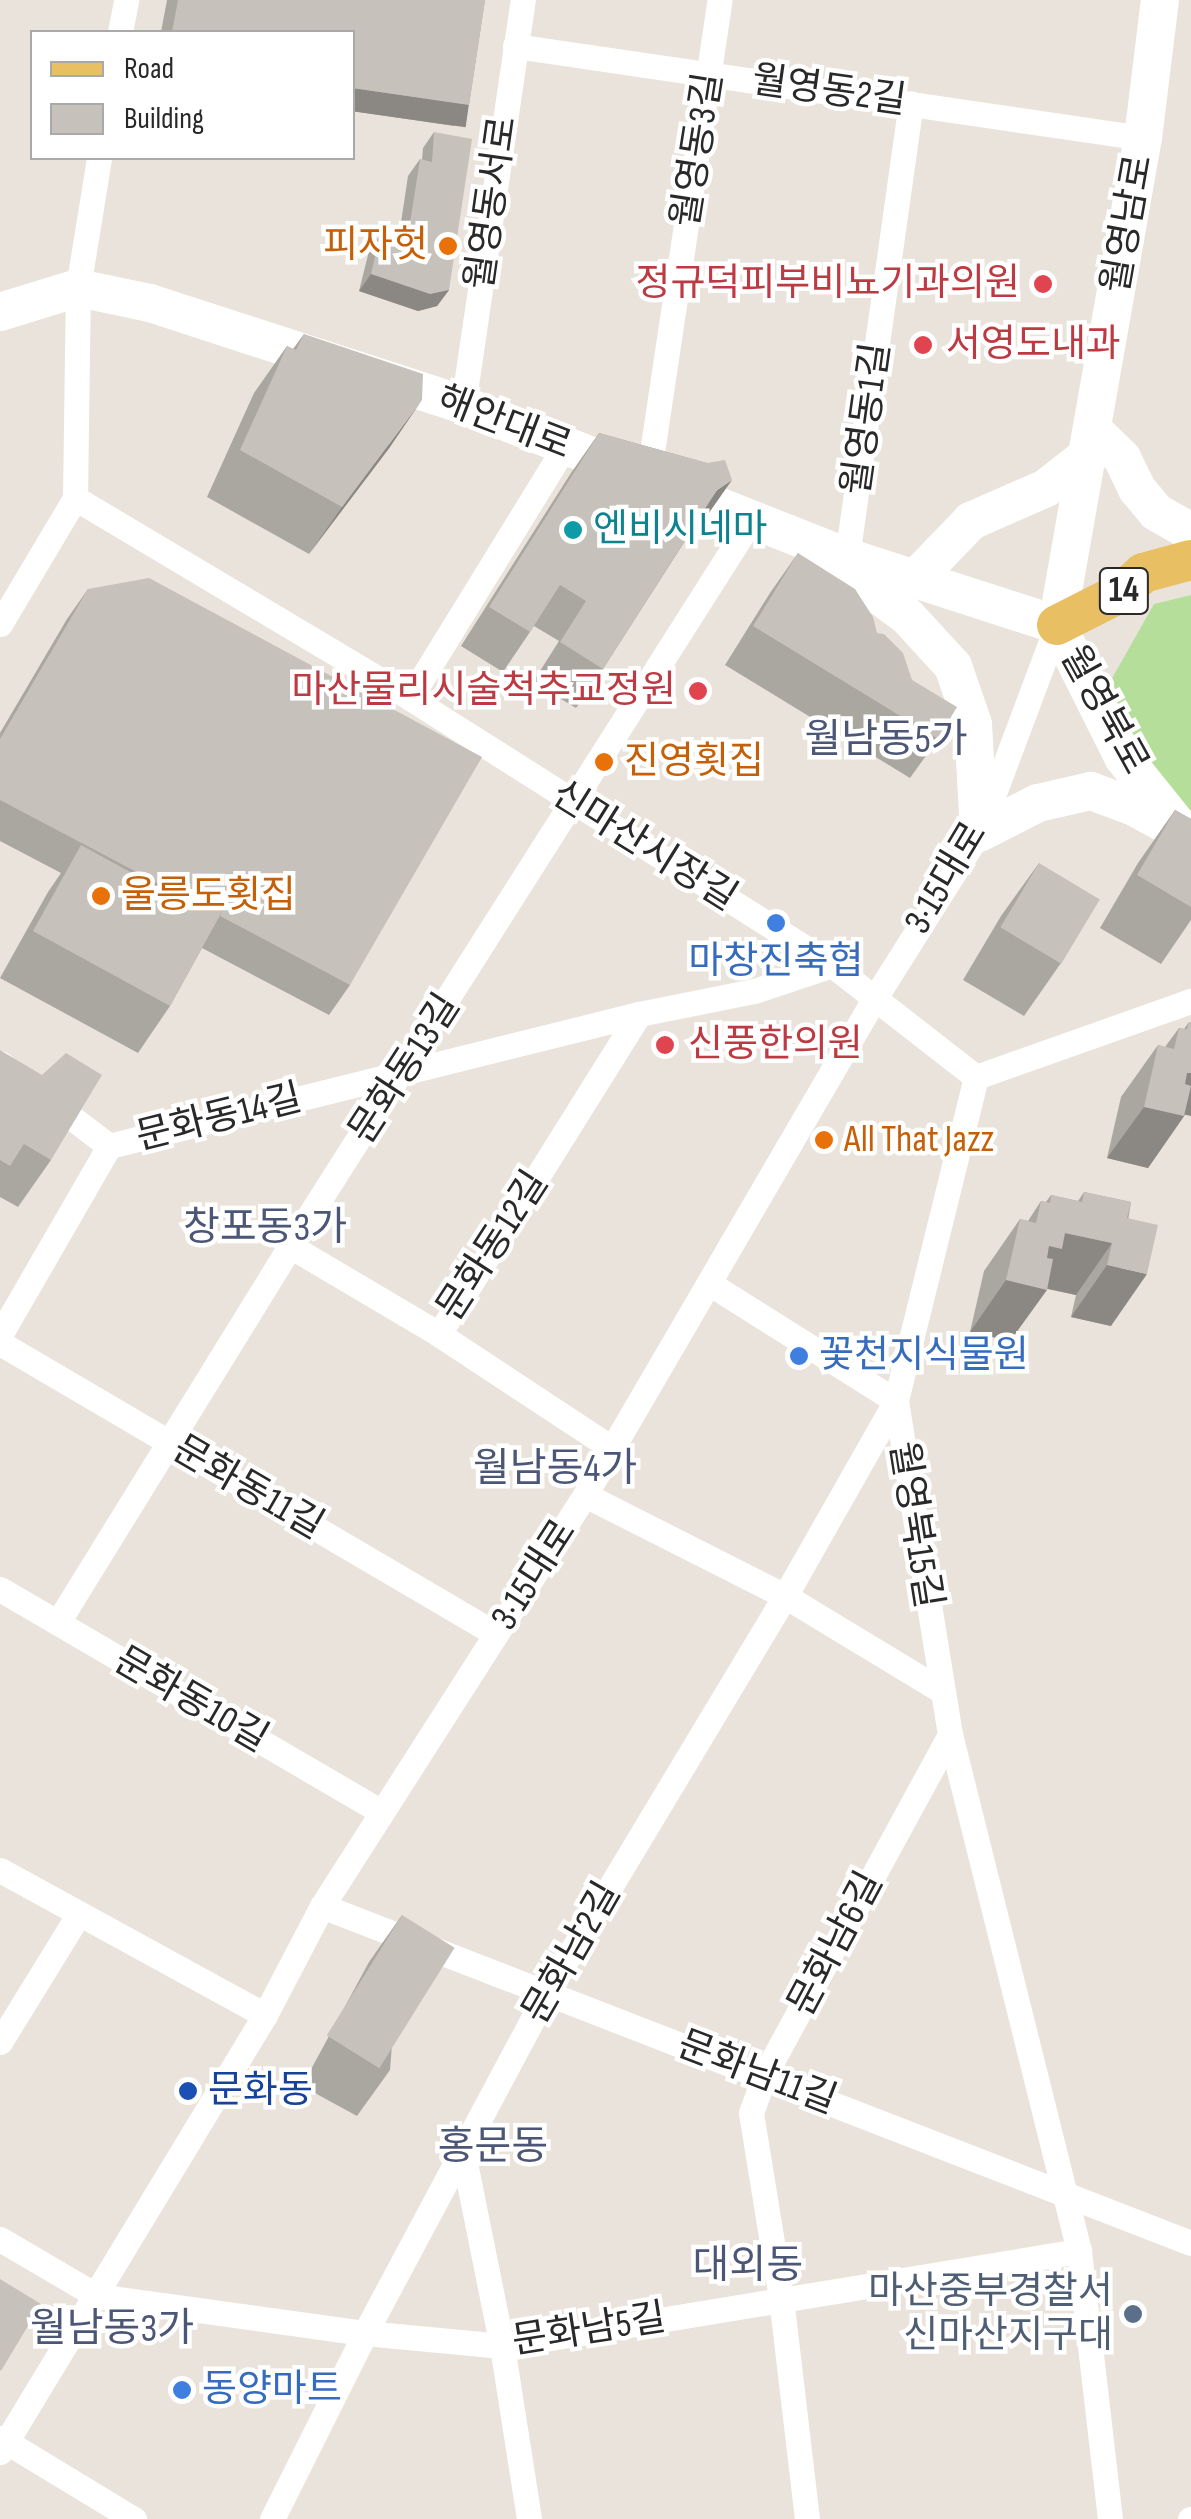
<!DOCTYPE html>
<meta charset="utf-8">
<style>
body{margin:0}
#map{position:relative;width:1191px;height:2519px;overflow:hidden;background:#eae3db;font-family:"Sofia Sans Condensed","Noto Sans KR",sans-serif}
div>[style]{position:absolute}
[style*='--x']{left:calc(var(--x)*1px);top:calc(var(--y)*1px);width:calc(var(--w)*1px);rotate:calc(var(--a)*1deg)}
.green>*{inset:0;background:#b6de9b}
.minor>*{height:25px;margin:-12.5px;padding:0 12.5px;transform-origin:12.5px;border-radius:12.5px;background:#fff}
.secondary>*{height:38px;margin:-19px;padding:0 19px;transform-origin:19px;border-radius:19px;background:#fff}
.primary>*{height:40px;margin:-20px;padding:0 20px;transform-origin:20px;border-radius:20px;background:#e8c063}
.wall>*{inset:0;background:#aaa6a0}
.shaded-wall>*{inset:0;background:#8b8782;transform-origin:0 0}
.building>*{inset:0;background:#c6c1ba;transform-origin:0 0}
.dots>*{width:28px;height:28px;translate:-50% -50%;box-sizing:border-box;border:5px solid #fff;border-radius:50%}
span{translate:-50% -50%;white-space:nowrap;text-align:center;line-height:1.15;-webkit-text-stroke:9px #fff;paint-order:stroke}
.shield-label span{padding:2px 8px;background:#fff;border:2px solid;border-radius:8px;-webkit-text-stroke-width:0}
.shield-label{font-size:35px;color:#292929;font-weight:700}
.street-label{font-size:38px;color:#292929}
.food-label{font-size:38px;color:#c56008}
.right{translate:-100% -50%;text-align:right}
.left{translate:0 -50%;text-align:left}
.health-label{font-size:38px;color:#be3a42}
.culture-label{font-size:38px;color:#0d838f}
.shop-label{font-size:38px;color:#366cbe}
.transit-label{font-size:38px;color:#164399}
.service-label{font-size:38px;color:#4e5e75}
.neighbourhood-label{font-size:40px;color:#4c5677}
.legend{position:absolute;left:30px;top:30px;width:325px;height:130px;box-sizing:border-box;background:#fff;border:2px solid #a9a9a9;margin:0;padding:12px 18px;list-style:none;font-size:30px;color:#292929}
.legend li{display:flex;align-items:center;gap:20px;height:50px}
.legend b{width:50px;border:2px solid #a9a9a9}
</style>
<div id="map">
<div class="green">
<i style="clip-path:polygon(1191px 595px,1191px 827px,1102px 696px,1154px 604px)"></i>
</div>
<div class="minor">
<i style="--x:120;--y:32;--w:33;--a:-79"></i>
<i style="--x:515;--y:46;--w:635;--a:8.33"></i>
<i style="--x:463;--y:405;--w:409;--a:-81.6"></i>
<i style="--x:648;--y:479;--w:484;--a:-81.5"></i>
<i style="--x:75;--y:498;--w:390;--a:30.8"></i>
<i style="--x:410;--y:698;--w:499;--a:32.3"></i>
<i style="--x:832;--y:965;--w:182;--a:37.9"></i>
<i style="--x:847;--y:557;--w:458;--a:-82"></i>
<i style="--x:0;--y:624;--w:147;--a:-59.2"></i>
<i style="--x:75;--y:498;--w:210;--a:-89.2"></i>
<i style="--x:78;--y:288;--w:132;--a:-80.8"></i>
<i style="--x:410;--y:698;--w:296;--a:-58.4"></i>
<i style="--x:0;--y:1063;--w:137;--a:37.3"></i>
<i style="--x:976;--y:1077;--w:334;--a:103.9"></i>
<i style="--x:896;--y:1401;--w:337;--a:80.8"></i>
<i style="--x:950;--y:1734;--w:533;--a:75.99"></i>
<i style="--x:1079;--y:2251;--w:270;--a:83.4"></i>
<i style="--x:976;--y:1077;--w:228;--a:-19.5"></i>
<i style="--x:290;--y:1246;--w:173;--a:30.6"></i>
<i style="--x:439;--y:1334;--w:377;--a:-58"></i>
<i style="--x:437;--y:1333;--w:211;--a:33.4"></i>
<i style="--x:0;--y:1335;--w:218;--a:-60"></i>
<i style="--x:109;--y:1146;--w:546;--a:-13.99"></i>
<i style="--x:639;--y:1014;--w:117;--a:-11.3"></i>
<i style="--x:754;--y:991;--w:82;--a:-18.4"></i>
<i style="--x:0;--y:1343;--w:575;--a:30.4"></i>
<i style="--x:585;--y:1495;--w:224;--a:26.8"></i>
<i style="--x:785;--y:1596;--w:181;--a:31.2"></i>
<i style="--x:0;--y:1589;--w:442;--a:30.3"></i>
<i style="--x:58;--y:1622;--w:442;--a:-58.3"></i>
<i style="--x:290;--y:1246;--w:864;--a:-57.58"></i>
<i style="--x:0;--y:1870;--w:302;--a:28.7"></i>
<i style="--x:322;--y:1906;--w:932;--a:21.2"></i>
<i style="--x:0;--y:2042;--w:149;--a:-58.4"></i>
<i style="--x:462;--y:2148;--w:202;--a:78.6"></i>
<i style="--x:502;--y:2346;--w:175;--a:81.1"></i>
<i style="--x:0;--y:2239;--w:113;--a:30.4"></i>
<i style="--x:97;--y:2296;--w:271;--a:7.9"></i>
<i style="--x:365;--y:2333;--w:138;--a:5.4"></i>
<i style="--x:502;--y:2346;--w:585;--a:-9.35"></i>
<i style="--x:0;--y:2438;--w:157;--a:31.2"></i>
<i style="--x:0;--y:2452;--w:511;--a:-58.77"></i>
<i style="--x:265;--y:2015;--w:123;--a:-62.4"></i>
<i style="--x:322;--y:1906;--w:488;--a:-57.4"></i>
<i style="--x:585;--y:1495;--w:572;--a:-59.76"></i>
<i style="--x:873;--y:1001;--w:199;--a:-57.8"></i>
<i style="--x:979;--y:833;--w:222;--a:-69.4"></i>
<i style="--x:272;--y:2519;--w:208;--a:-63.4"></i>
<i style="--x:365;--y:2333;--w:387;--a:-61.9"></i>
<i style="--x:547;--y:1992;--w:462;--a:-59"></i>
<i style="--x:785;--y:1596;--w:224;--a:-60.4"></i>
<i style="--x:896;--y:1401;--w:220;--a:-147.8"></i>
<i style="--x:807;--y:2519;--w:223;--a:-96.7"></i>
<i style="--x:781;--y:2298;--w:187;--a:-99.2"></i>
<i style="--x:751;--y:2113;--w:41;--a:-70.3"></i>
<i style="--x:765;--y:2074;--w:387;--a:-61.4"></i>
<i style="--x:1190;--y:2519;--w:1;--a:0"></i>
</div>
<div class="secondary">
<i style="--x:0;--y:312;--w:82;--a:-17.1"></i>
<i style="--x:78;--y:288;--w:74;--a:11.8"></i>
<i style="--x:150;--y:303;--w:329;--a:18"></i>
<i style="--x:463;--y:405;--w:413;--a:21.6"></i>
<i style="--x:847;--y:557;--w:221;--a:17.9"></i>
<i style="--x:1092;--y:429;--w:42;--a:44"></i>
<i style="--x:1122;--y:458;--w:34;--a:64"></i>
<i style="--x:1137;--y:489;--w:30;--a:50"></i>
<i style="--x:1156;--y:512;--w:40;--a:29.7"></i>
<i style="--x:838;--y:565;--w:86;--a:36.5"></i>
<i style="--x:907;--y:616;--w:68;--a:47.4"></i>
<i style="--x:953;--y:666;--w:61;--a:71"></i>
<i style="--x:973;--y:724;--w:109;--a:86.8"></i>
<i style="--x:979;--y:833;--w:66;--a:-27"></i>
<i style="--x:1038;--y:803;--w:54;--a:-12.8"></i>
<i style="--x:1091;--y:791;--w:46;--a:20.4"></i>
<i style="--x:1134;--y:807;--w:59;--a:28.3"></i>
<i style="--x:915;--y:579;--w:81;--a:-46"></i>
<i style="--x:971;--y:521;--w:82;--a:-23.7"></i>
<i style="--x:1046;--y:488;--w:52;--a:-38"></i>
<i style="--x:1057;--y:625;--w:495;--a:-80"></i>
<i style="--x:1143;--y:138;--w:139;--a:-83"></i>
<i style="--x:1057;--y:625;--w:148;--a:63.4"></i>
<i style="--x:1123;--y:757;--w:85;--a:51.2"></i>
</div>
<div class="primary">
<i style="--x:1057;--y:625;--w:73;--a:-26.9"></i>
<i style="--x:1122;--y:592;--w:28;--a:-42"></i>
<i style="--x:1143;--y:573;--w:50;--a:-15.2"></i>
</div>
<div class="wall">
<i style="clip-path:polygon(167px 0,485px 0,469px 105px,454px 126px,352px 111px,352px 32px,161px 32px)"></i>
<i style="clip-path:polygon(434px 132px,449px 290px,437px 306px,418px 311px,359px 291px,369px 251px,380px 235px,399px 236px,408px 176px,420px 159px,422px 160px,423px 148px)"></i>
<i style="clip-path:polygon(304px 334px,390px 447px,309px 554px,207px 497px,254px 393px,287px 346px,293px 349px)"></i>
<i style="clip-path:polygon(599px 433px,707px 463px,704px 520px,694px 527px,603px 669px,576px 708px,533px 682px,559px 641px,534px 626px,503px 672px,461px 646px,571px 473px)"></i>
<i style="clip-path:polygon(798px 553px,877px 633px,912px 680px,938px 739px,910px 778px,725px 665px,770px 593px)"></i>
<i style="clip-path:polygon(88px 589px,350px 985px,329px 1015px,202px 948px,170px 1006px,138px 1053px,0 978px,48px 892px,61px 873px,0 841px,0 733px,67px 619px)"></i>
<i style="clip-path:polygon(1175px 810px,1191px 819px,1191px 920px,1161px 964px,1100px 928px,1138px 863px)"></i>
<i style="clip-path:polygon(1039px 863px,1061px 963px,1024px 1016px,963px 980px,1001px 916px)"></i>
<i style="clip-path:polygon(1189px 1022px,1185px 1115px,1148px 1168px,1107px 1158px,1121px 1097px,1158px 1045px,1165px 1047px,1179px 1028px,1184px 1029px)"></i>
<i style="clip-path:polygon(0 1050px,51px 1160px,18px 1207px,0 1197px)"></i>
<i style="clip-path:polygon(1084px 1192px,1131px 1202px,1111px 1326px,1071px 1317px,1076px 1295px,1047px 1289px,1010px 1341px,970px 1332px,984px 1271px,1020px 1219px,1028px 1221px,1041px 1201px,1046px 1202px,1051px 1195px,1078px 1201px)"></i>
<i style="clip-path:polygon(402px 1915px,390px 2070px,357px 2116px,302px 2086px,369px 1962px)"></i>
</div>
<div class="shaded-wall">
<i style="left:352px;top:88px;width:118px;height:23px;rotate:8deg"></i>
<i style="clip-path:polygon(371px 274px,449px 290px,437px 306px,418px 311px,359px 291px)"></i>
<i style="clip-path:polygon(422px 400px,390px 447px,309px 554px,342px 507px)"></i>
<i style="clip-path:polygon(732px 480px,704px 520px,689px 529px,717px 490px)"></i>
<i style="clip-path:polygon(1187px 1073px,1191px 1073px,1191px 1116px,1173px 1112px,1184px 1116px,1148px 1168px,1107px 1158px,1144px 1107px)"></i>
<i style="clip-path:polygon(1065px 1233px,1112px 1243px,1076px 1295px,1036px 1286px,1047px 1290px,1010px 1341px,970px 1332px,1006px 1280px)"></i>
<i style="clip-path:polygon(1107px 1265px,1147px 1274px,1111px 1326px,1071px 1317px)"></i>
</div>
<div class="building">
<i style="clip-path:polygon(178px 0,485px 0,469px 105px,352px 88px,352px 32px,172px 32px)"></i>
<i style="clip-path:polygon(434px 132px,472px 139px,449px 290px,430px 294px,371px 274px,380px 235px,408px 236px,420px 159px,432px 162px)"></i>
<i style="clip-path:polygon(304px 334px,423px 374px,422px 400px,342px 507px,240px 450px,287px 346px,296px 350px)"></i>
<i style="clip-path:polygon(599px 433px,707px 463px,725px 460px,732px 480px,717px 490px,603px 669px,560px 642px,586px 601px,560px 585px,530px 632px,489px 607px)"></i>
<i style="clip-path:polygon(798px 553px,855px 589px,873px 617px,877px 633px,884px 634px,903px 653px,912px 680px,957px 707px,938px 739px,753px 626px)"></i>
<i style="clip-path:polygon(149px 578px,482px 757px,350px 985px,220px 916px,224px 908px,190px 889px,184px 897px,0 800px,0 739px,88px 589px)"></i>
<i style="clip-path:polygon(1175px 810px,1191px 819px,1191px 907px,1137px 875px)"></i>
<i style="clip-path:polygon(81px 845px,183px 901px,190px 889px,224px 908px,170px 1006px,33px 931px)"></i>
<i style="left:1039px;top:863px;width:71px;height:75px;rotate:31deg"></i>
<i style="clip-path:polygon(1189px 1022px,1191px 1022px,1191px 1073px,1187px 1073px,1185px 1084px,1191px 1086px,1184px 1116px,1144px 1107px,1158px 1045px,1174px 1049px,1179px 1028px,1187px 1029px)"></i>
<i style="clip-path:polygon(0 1050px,42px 1075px,66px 1053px,102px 1075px,51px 1160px,24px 1144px,10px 1166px,0 1160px)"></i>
<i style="clip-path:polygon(1084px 1192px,1131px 1202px,1127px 1218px,1158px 1225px,1147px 1274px,1107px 1265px,1112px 1243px,1065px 1233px,1062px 1249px,1049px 1246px,1047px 1258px,1053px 1259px,1047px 1290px,1006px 1280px,1020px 1219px,1036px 1223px,1041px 1201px,1050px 1203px,1051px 1195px,1082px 1202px)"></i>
<i style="left:402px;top:1915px;width:62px;height:142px;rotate:32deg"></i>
<i style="clip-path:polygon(0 2279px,41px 2304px,1px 2371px,0 2370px)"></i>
</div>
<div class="dots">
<i style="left:448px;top:246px;background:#e8710a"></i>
<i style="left:1043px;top:284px;background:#e0444e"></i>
<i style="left:923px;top:345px;background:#e0444e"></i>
<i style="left:573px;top:530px;background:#0f9aa8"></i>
<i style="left:698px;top:691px;background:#e0444e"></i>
<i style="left:604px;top:762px;background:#e8710a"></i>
<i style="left:101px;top:896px;background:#e8710a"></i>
<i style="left:776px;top:923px;background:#3f7fe0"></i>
<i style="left:665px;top:1045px;background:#e0444e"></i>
<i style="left:824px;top:1140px;background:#e8710a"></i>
<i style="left:799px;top:1356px;background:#3f7fe0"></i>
<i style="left:188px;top:2091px;background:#1a4fb4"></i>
<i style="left:1133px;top:2314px;background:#5c6f8a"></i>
<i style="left:182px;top:2390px;background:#3f7fe0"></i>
</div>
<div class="shield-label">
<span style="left:1124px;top:591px">14</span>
</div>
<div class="street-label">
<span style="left:829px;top:91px;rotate:8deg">월영동2길</span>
<span style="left:698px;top:150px;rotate:-81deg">월영동3길</span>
<span style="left:492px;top:203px;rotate:-82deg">월영동서로</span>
<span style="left:1128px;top:224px;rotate:-80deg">월영남로</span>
<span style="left:867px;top:419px;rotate:-82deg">월영동1길</span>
<span style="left:504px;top:423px;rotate:21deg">해안대로</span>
<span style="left:1104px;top:710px;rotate:61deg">월영북로</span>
<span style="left:644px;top:846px;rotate:32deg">신마산시장길</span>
<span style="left:946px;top:878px;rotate:-59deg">3·15대로</span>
<span style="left:405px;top:1069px;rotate:-57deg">문화동13길</span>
<span style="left:219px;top:1118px;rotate:-14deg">문화동14길</span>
<span style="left:493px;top:1246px;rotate:-57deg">문화동12길</span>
<span style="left:248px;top:1488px;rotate:30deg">문화동11길</span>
<span style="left:915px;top:1525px;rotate:81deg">월영북15길</span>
<span style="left:534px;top:1575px;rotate:-57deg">3·15대로</span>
<span style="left:191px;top:1700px;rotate:30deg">문화동10길</span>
<span style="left:836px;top:1944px;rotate:-62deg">문화남6길</span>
<span style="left:572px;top:1953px;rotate:-60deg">문화남2길</span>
<span style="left:757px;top:2073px;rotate:21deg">문화남11길</span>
<span style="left:589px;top:2330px;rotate:-9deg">문화남5길</span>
</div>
<div class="food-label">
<span class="right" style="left:428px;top:246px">피자헛</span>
<span class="left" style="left:624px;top:762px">진영횟집</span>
<span class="left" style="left:121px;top:896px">울릉도횟집</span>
<span class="left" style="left:844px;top:1140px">All That Jazz</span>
</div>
<div class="health-label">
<span class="right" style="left:1020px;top:284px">정규덕피부비뇨기과의원</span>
<span class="left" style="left:946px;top:345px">서영도내과</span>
<span class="right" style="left:676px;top:691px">마산물리시술척추교정원</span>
<span class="left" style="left:688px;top:1045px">신풍한의원</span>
</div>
<div class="culture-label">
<span class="left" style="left:593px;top:530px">엔비시네마</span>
</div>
<div class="shop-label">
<span style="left:776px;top:962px">마창진축협</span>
<span class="left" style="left:819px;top:1356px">꽃천지식물원</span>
<span class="left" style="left:202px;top:2390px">동양마트</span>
</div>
<div class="transit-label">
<span class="left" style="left:208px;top:2091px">문화동</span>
</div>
<div class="service-label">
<span class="right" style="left:1113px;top:2314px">마산중부경찰서<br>신마산지구대</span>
</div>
<div class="neighbourhood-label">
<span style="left:886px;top:740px">월남동5가</span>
<span style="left:265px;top:1228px">창포동3가</span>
<span style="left:555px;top:1469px">월남동4가</span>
<span style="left:493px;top:2147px">홍문동</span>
<span style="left:748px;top:2266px">대외동</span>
<span style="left:112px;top:2329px">월남동3가</span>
</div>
<ul class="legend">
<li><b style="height:12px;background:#e8c063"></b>Road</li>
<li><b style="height:28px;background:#c6c1ba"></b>Building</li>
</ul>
</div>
